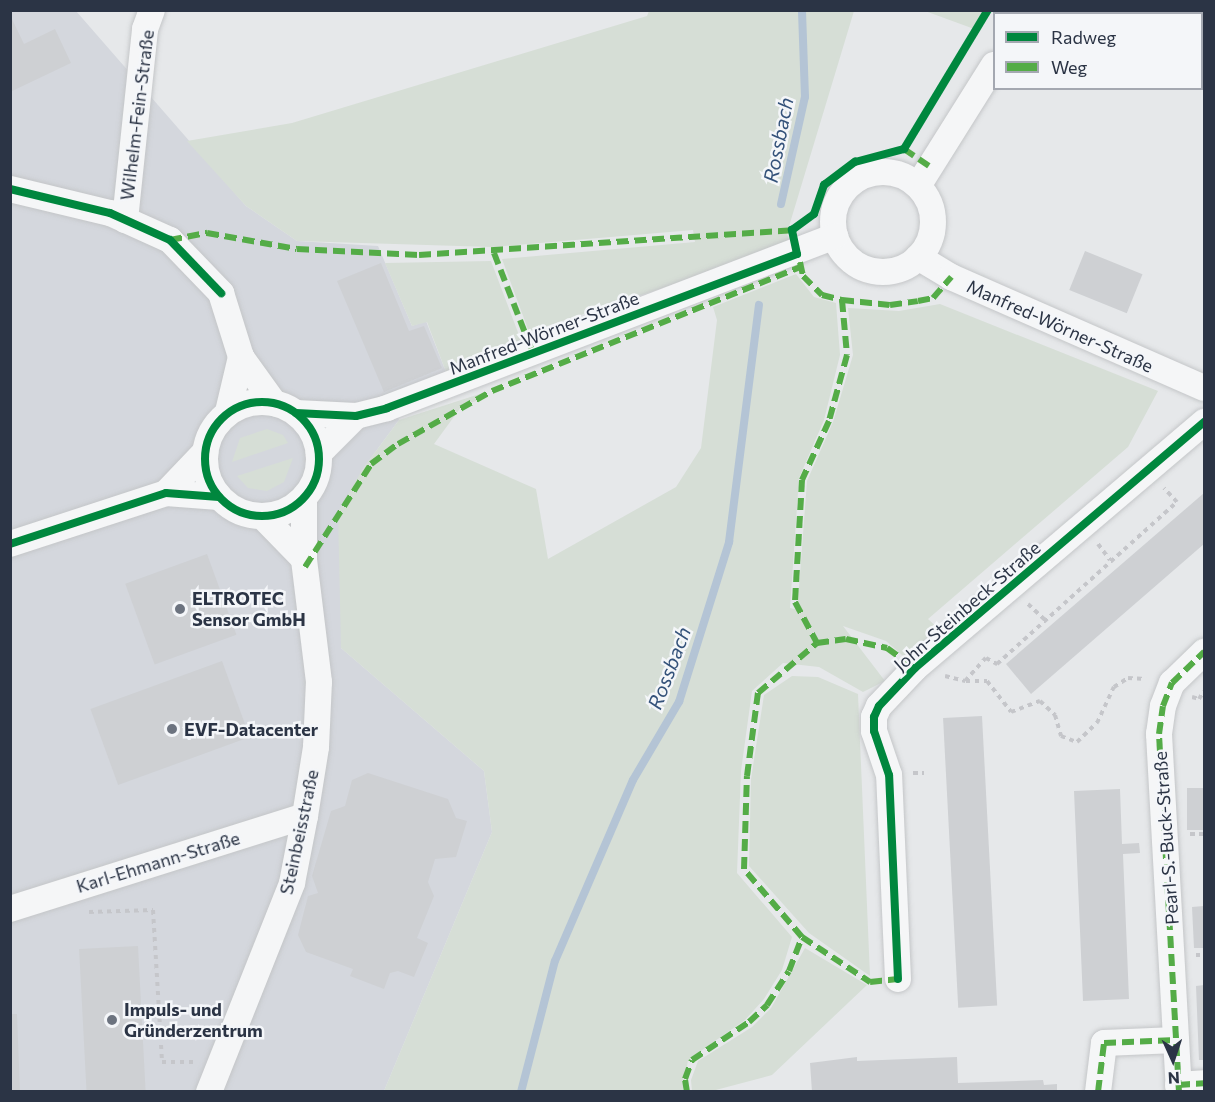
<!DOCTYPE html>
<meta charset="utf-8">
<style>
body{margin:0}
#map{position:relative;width:1215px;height:1102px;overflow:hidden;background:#e6e8ea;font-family:Commissioner,sans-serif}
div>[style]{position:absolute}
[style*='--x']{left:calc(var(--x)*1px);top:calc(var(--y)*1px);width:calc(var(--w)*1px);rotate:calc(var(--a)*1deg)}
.built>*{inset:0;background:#d4d7dd}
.green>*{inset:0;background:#d6ded6}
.stream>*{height:8px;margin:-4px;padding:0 4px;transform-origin:4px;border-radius:4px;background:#b4c4d5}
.building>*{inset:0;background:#ced0d3;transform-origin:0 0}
.path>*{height:4px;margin-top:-2px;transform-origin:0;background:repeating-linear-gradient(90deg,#c5c6ca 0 4.5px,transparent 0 9px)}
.roads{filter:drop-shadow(0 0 2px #c4c6c8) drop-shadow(0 0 2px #c4c6c8)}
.minor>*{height:26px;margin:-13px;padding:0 13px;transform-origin:13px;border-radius:13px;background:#f5f6f7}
.minor>.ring{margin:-13px;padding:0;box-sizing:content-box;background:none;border:26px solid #f5f6f7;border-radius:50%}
.quiet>*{height:6px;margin-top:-3px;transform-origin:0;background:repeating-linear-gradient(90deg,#54ac47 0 12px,transparent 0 18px)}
.cycleway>*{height:8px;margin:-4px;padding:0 4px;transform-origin:4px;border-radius:4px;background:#00873e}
.cycleway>.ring{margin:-4px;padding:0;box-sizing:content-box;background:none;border:8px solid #00873e;border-radius:50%}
.dots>*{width:16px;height:16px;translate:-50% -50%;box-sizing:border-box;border:3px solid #f4f6f9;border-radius:50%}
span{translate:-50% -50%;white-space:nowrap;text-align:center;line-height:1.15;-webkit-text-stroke:5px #f4f6f9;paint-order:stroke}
.street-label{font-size:18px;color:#2b3445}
.poi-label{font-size:18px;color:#2b3445;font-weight:700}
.left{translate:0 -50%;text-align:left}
.water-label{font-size:20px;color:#34527a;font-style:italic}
.frame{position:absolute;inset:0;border:12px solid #2b3445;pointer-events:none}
.legend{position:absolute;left:993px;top:12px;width:210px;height:78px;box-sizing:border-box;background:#f4f6f9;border:2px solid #a4a8b1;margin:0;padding:8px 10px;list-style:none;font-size:18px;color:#2b3445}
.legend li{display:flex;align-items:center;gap:12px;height:30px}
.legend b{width:30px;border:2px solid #a4a8b1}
.north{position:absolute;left:1143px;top:1030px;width:60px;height:60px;-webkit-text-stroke:4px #f4f6f9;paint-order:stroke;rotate:177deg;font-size:16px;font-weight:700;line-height:24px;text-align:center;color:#2b3445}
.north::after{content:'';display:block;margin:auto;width:21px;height:27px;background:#2b3445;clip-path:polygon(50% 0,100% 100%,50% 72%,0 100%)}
</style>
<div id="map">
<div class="built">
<i style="clip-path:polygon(11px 11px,76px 11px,246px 206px,297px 241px,378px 246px,412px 326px,426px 321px,446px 372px,391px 393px,399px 420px,362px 470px,341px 648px,484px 771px,492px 832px,384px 1091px,11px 1091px)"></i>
</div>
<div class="green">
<i style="clip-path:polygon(649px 11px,854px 11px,787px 233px,790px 246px,529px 332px,502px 259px,695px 242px,693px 230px,492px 247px,297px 241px,246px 206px,187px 141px,292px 123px,647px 16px)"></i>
<i style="clip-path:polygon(925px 11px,988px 11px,977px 30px)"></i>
<i style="clip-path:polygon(491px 261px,522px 343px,446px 372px,427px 322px,412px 326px,385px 263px)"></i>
<i style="clip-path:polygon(796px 274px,814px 297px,836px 303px,840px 355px,824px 420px,799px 478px,790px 608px,803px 611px,798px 601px,807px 481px,833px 422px,853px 355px,848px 308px,899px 311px,940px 304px,1158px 391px,1128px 447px,928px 619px,941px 631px,910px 662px,886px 641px,843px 626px,885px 681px,863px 692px,819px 667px,783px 663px,752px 691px,741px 771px,737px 873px,792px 937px,782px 970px,764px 999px,745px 1020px,688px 1060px,683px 1091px,384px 1091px,492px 832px,484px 771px,341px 648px,338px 512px,362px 470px,399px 420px,486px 392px,488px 396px,461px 407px,434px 444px,536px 489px,548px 559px,676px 487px,701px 448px,717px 320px,713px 307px)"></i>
<i style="clip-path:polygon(267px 429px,283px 435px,288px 443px,232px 462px,240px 438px)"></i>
<i style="clip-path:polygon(293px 458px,284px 482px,267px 491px,248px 488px,237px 476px)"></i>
<i style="clip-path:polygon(792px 676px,818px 677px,858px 694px,870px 976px,809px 933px,749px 866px,751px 779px,764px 695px)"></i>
<i style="clip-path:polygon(805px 948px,867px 985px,772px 1075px,712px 1091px,692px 1091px,691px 1080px,698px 1061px,752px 1027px,771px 1008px)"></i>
</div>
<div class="stream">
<i style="--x:781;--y:204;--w:110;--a:-77.4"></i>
<i style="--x:805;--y:97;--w:87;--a:-92"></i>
<i style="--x:521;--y:1092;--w:135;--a:-75.5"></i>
<i style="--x:555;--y:961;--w:197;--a:-66.7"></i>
<i style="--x:633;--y:780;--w:91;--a:-59.5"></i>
<i style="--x:679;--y:702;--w:168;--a:-72.6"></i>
<i style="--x:729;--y:542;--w:239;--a:-82.8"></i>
</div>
<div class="building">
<i style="clip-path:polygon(10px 15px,24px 44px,55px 29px,71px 63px,10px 92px)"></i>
<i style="left:1085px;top:251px;width:62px;height:42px;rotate:22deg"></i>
<i style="clip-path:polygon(381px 263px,409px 331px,424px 326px,442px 368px,384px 392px,337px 281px)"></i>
<i style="clip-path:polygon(1204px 493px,1204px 544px,1031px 694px,1006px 664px)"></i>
<i style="left:207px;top:554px;width:86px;height:87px;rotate:70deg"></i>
<i style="left:222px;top:661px;width:81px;height:140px;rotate:70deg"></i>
<i style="left:982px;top:716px;width:290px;height:39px;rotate:87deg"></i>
<i style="clip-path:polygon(368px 773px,448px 799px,456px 818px,467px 821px,456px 857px,435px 859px,428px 882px,434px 896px,417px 938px,428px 943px,414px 977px,398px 971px,390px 973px,384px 989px,350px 976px,353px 969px,306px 952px,298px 935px,308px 896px,318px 893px,312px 876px,331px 811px,345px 806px,352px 780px)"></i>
<i style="left:1204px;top:788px;width:42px;height:17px;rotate:90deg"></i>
<i style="clip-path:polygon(1120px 789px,1122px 844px,1139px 843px,1140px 853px,1123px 854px,1129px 999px,1083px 1001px,1074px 791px)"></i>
<i style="clip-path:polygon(1204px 906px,1204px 948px,1194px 948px,1192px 907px)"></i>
<i style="left:138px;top:946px;width:146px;height:59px;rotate:87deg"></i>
<i style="clip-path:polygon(1204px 985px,1204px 1060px,1199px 1060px,1196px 986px)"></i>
<i style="clip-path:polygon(10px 1014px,17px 1014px,20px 1092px,10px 1092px)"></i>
<i style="clip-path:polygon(857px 1057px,857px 1061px,957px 1057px,958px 1083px,1043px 1080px,1044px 1085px,1057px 1084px,1057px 1092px,812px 1092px,810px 1063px)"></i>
</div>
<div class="path">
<i style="--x:812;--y:216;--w:33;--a:-69"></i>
<i style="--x:824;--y:185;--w:39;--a:-37"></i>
<i style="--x:855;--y:162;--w:51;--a:-14.9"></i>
<i style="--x:904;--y:149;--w:162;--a:-58.9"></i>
<i style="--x:1098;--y:544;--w:20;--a:53"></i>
<i style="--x:1028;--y:604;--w:23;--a:43"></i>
<i style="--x:945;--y:676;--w:21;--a:14"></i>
<i style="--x:965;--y:681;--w:31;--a:-48"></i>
<i style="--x:986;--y:658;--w:13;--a:29"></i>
<i style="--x:997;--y:664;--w:242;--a:-42"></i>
<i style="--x:1177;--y:502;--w:19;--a:-133"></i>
<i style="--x:966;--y:681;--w:21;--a:0"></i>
<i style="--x:987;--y:681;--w:39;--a:52"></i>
<i style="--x:1011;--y:712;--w:31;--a:-21"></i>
<i style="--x:1040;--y:701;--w:21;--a:43"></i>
<i style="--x:1055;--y:715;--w:22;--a:74"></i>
<i style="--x:1061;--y:736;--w:17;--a:21"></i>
<i style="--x:1077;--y:742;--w:28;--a:-44"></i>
<i style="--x:1097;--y:723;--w:40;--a:-65"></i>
<i style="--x:1114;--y:687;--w:17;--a:-33"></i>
<i style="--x:1128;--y:678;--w:18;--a:3"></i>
<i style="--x:1192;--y:697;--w:7;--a:16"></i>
<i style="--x:1199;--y:699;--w:9;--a:-58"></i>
<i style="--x:913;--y:773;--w:11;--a:0"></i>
<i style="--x:1190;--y:834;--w:14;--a:0"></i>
<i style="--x:89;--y:912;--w:64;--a:-1.8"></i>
<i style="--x:153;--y:910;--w:152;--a:86.6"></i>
<i style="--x:162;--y:1062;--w:32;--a:0"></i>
<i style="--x:1196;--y:955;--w:8;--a:0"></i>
</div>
<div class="roads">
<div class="minor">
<i style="--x:1026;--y:14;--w:4;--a:-76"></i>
<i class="ring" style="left:833px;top:172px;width:74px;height:74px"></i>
<i style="--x:918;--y:186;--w:143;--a:-57.9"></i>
<i style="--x:10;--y:189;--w:103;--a:13.5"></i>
<i style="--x:110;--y:213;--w:66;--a:24.2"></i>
<i style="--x:170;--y:240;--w:74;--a:46.1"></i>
<i style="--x:221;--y:293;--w:67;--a:72.6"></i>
<i style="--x:241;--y:357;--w:57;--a:54.3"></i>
<i style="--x:125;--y:220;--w:192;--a:-84"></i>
<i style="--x:145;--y:29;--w:20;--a:-70"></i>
<i style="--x:918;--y:257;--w:39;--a:31"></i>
<i style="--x:951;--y:277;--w:276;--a:23.7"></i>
<i class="ring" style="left:205px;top:402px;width:88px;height:88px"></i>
<i style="--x:228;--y:412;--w:57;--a:-76.7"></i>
<i style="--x:296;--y:413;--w:60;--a:2.9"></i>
<i style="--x:356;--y:416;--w:32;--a:-14"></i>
<i style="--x:387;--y:408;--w:480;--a:-21"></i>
<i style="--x:319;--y:453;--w:52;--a:-45"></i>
<i style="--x:166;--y:493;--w:57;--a:-46.4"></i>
<i style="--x:262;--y:516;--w:60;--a:45.7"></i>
<i style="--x:10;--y:544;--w:164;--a:-18.1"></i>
<i style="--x:166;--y:493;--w:53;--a:4.3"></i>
<i style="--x:10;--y:909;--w:309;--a:-17.5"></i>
<i style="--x:898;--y:979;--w:204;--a:-92.5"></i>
<i style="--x:889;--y:775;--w:46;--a:-108.8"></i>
<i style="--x:874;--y:731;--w:14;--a:-90"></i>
<i style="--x:874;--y:717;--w:12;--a:-66"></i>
<i style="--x:879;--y:706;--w:52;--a:-46.5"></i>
<i style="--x:915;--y:668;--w:380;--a:-40.4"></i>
<i style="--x:1178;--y:1085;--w:26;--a:-4"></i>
<i style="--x:209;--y:1092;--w:225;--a:-68.3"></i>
<i style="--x:292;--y:883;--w:68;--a:-79"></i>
<i style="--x:305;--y:816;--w:70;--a:-80.9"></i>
<i style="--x:316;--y:747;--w:65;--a:-87.4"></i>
<i style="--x:319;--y:682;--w:124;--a:-97"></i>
<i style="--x:304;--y:559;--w:61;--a:-90"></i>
<i style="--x:1098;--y:1092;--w:49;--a:-83"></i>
<i style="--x:1104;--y:1043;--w:72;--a:-2.4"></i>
<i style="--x:1179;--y:1092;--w:359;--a:-93.2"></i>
<i style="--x:1159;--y:734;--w:28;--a:-82"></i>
<i style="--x:1163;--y:706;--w:25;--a:-69"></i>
<i style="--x:1172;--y:683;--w:45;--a:-44.1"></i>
</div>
</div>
<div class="quiet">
<i style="--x:904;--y:149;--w:32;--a:34"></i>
<i style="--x:170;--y:240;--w:38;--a:-11"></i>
<i style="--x:207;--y:233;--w:91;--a:10.1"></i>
<i style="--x:297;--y:249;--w:122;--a:2.8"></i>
<i style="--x:419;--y:255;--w:374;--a:-3.8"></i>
<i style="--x:494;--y:253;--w:105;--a:68.8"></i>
<i style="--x:800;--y:262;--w:14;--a:78"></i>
<i style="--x:803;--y:276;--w:27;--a:45"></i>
<i style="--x:822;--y:295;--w:21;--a:14"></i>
<i style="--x:842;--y:300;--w:55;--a:84.8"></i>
<i style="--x:847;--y:355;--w:68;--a:105.3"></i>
<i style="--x:829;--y:421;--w:65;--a:114.6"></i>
<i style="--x:802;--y:480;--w:122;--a:93.3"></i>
<i style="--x:795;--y:602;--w:47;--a:61.8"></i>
<i style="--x:817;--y:643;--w:29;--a:-8"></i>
<i style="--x:846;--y:639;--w:42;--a:12.4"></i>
<i style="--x:887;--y:648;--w:34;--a:36"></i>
<i style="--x:842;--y:300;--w:48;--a:5.9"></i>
<i style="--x:890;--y:305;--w:28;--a:-8"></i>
<i style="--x:918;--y:301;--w:15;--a:-11"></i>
<i style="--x:933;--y:298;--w:28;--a:-49"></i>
<i style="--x:305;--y:567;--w:122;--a:-57.3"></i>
<i style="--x:371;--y:464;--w:34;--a:-37"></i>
<i style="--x:398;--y:444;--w:108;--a:-29.4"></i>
<i style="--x:492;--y:391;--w:333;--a:-21.9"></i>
<i style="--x:802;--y:937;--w:89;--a:-130.5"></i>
<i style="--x:744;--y:869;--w:93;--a:-88.2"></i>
<i style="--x:747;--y:776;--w:84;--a:-82.5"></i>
<i style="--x:758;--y:693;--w:77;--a:-40.3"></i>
<i style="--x:1178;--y:1085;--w:26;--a:-4"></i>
<i style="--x:687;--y:1092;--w:13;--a:-99"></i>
<i style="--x:685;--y:1079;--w:20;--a:-70"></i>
<i style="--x:692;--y:1060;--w:69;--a:-33.7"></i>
<i style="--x:749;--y:1022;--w:25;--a:-43"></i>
<i style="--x:767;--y:1005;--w:40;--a:-57.1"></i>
<i style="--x:789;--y:971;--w:36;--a:-69"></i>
<i style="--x:802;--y:937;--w:82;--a:33.5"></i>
<i style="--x:870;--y:982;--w:28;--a:-6"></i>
<i style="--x:898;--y:979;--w:4;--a:-90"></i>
<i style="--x:1098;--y:1092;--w:49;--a:-83"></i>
<i style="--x:1104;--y:1043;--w:72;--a:-2.4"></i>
<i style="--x:1179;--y:1092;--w:359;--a:-93.2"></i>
<i style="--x:1159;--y:734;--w:28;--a:-82"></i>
<i style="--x:1163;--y:706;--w:25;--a:-69"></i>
<i style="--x:1172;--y:683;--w:45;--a:-44.1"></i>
</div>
<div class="cycleway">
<i style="--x:10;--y:189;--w:103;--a:13.5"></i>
<i style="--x:110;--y:213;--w:66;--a:24.2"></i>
<i style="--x:170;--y:240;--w:74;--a:46.1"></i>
<i class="ring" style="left:205px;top:402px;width:106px;height:106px"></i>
<i style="--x:296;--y:413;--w:60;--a:2.9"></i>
<i style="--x:356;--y:416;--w:32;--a:-14"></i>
<i style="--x:387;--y:408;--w:438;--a:-20.6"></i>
<i style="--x:797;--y:254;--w:25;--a:-102"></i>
<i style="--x:792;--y:230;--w:27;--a:-36"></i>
<i style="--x:814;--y:214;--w:31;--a:-71"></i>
<i style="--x:824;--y:185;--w:39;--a:-37"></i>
<i style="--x:855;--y:162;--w:51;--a:-14.9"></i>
<i style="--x:904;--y:149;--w:162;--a:-58.9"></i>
<i style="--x:10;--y:544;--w:164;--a:-18.1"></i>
<i style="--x:166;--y:493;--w:53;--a:4.3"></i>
<i style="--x:898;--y:979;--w:204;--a:-92.5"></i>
<i style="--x:889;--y:775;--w:46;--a:-108.8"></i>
<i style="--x:874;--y:731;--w:14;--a:-90"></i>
<i style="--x:874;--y:717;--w:12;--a:-66"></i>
<i style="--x:879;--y:706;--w:52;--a:-46.5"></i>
<i style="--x:915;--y:668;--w:380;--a:-40.4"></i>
</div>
<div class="dots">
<i style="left:180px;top:609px;background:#6c737f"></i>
<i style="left:172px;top:729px;background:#6c737f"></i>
<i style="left:112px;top:1020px;background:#6c737f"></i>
</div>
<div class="street-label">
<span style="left:137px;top:115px;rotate:-83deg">Wilhelm-Fein-Straße</span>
<span style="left:1060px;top:326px;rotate:24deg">Manfred-Wörner-Straße</span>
<span style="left:544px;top:333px;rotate:-21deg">Manfred-Wörner-Straße</span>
<span style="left:967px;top:606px;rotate:-41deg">John-Steinbeck-Straße</span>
<span style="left:299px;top:832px;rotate:-78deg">Steinbeisstraße</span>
<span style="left:1166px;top:838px;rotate:-94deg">Pearl-S.-Buck-Straße</span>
<span style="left:158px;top:862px;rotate:-17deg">Karl-Ehmann-Straße</span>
</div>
<div class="poi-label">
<span class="left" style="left:192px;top:609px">ELTROTEC<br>Sensor GmbH</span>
<span class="left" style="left:184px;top:729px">EVF-Datacenter</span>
<span class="left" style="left:124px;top:1020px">Impuls- und<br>Gründerzentrum</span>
</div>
<div class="water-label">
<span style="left:778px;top:140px;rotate:-79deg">Rossbach</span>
<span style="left:669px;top:668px;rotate:-69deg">Rossbach</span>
</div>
<div class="frame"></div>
<ul class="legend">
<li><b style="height:8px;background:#00873e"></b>Radweg</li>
<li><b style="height:8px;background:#54ac47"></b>Weg</li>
</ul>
<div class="north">N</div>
</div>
